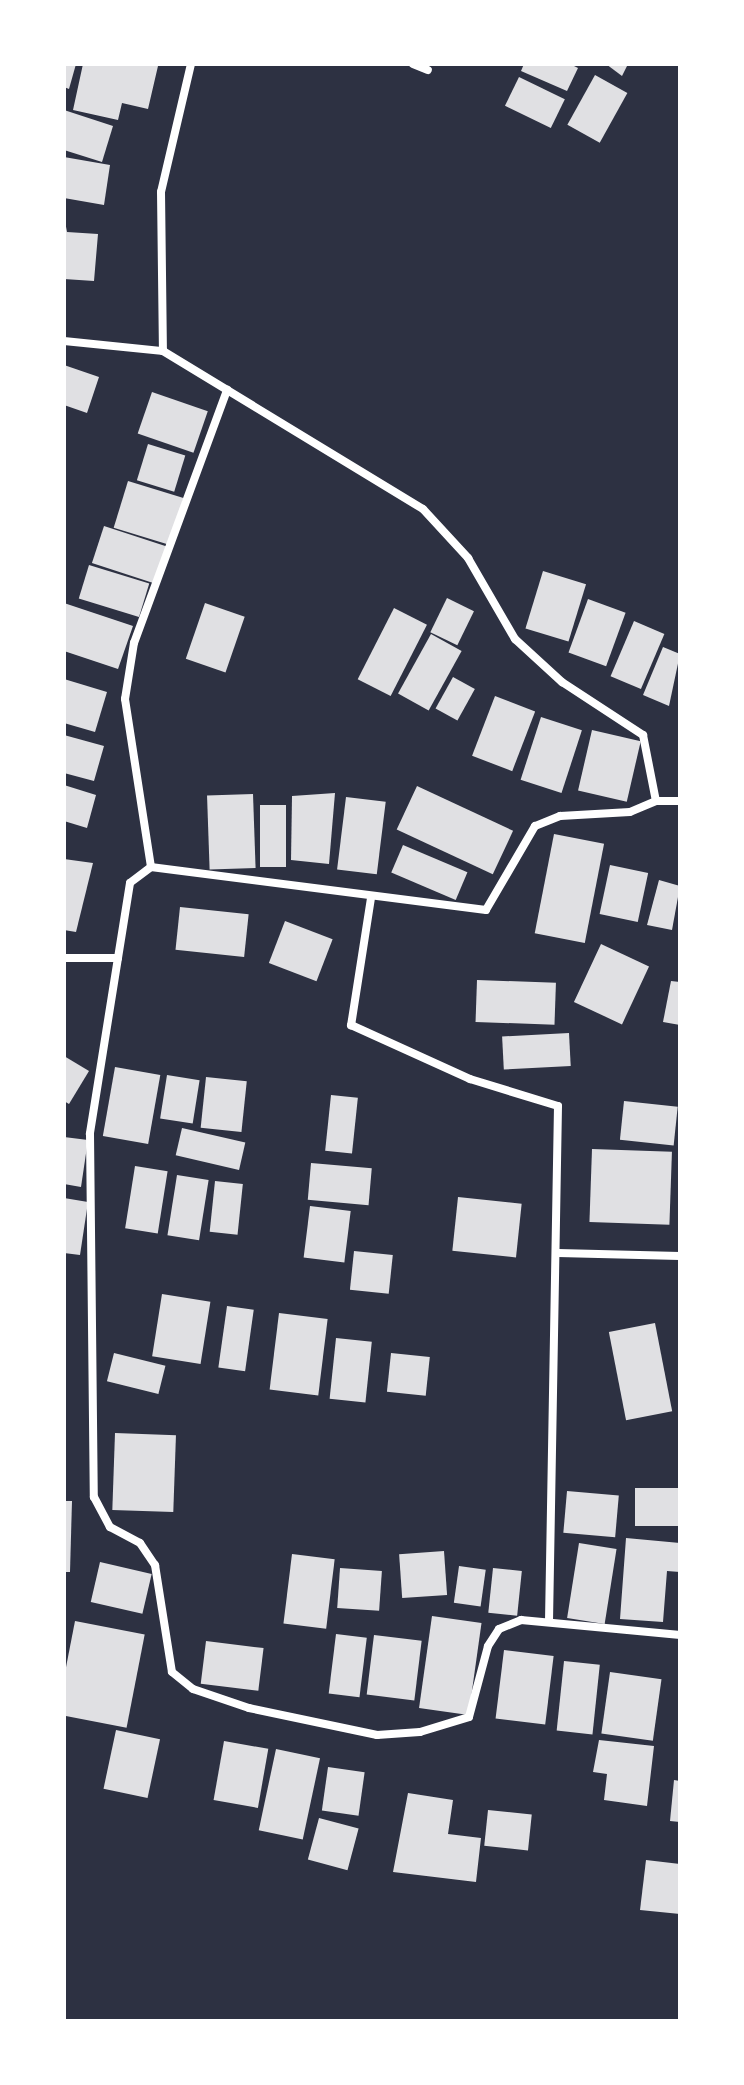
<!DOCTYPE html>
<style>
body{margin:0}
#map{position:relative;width:744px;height:2085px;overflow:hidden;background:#2d3142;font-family:Lato,sans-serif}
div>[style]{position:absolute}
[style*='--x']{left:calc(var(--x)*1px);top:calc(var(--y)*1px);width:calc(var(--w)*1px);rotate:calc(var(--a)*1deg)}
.building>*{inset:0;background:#e0e0e3;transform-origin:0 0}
.minor>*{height:8px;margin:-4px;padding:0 4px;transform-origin:4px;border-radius:4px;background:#fff}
span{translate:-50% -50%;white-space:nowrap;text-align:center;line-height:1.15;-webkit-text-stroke:6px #fff;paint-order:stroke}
.frame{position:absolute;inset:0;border:66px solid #fff;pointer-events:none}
</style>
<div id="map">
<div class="building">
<i style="clip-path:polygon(64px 64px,76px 64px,69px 89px,64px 87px)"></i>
<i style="clip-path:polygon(83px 64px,158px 66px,148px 109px,122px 103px,118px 120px,73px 110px)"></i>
<i style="clip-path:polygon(524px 64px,570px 64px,578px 68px,567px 91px,521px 71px)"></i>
<i style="clip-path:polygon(606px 64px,628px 64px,622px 76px)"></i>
<i style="left:595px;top:75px;width:37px;height:57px;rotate:29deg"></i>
<i style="left:519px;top:77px;width:51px;height:32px;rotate:26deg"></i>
<i style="clip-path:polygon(64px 110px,113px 126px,102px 162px,64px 150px)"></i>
<i style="clip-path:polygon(64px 157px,110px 165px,104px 205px,64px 198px)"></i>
<i style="clip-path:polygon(64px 216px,67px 232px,98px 234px,94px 281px,64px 279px)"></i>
<i style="clip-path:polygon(64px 365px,99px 377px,87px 413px,64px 405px)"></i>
<i style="left:152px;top:392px;width:59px;height:44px;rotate:19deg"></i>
<i style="left:148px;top:444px;width:39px;height:38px;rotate:17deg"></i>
<i style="left:128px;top:481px;width:58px;height:49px;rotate:17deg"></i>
<i style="left:104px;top:526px;width:66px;height:39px;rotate:18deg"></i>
<i style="left:89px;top:565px;width:63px;height:35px;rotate:17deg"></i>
<i style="left:543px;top:571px;width:45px;height:60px;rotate:17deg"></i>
<i style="left:447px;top:598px;width:30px;height:38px;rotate:26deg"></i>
<i style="left:588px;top:599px;width:40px;height:57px;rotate:20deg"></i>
<i style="clip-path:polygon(64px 603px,133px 626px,118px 669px,64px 651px)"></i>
<i style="left:205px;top:603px;width:42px;height:59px;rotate:19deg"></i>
<i style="left:394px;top:608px;width:37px;height:80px;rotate:27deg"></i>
<i style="left:634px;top:621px;width:33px;height:60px;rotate:23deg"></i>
<i style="left:431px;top:634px;width:35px;height:68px;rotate:29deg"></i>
<i style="clip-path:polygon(663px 647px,680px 654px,669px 706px,643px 695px)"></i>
<i style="left:453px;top:677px;width:25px;height:36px;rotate:29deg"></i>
<i style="clip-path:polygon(64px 679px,107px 692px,95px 732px,64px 723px)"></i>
<i style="left:495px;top:696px;width:43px;height:64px;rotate:21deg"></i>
<i style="left:541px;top:717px;width:43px;height:66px;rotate:18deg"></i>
<i style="left:592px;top:730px;width:50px;height:62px;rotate:13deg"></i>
<i style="clip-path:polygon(64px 735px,104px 746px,94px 781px,64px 773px)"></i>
<i style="clip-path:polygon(64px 785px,96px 795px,87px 828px,64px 821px)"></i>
<i style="left:417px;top:786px;width:106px;height:48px;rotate:25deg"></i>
<i style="clip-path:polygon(335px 793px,329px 864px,291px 860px,292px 796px)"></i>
<i style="left:253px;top:794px;width:74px;height:46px;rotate:88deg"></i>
<i style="left:346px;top:797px;width:40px;height:73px;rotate:7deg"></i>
<i style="left:260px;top:805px;width:26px;height:62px"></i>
<i style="left:554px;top:834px;width:51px;height:101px;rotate:11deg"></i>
<i style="left:403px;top:845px;width:70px;height:30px;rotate:23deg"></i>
<i style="clip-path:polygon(64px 859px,93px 863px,76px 932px,64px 930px)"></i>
<i style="left:610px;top:865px;width:39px;height:50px;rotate:12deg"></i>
<i style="clip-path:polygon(659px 880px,680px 886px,672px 930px,647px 925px)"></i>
<i style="left:180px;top:907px;width:69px;height:43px;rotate:6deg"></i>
<i style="left:285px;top:921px;width:51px;height:45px;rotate:21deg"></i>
<i style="left:601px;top:944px;width:53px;height:64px;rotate:25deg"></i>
<i style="left:477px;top:980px;width:79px;height:42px;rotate:2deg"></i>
<i style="clip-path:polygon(671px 981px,680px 982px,680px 1025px,663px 1022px)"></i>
<i style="left:569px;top:1033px;width:33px;height:67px;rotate:87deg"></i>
<i style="clip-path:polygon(64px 1056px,89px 1071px,69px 1104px,64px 1101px)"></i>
<i style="left:115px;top:1067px;width:46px;height:70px;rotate:10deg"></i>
<i style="left:167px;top:1075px;width:33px;height:44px;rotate:9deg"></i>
<i style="left:206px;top:1077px;width:41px;height:51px;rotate:6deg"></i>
<i style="left:331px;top:1095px;width:27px;height:56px;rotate:6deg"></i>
<i style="left:624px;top:1101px;width:54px;height:39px;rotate:6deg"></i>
<i style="left:182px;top:1128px;width:65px;height:28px;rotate:13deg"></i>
<i style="clip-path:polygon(64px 1137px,88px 1140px,81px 1187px,64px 1184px)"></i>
<i style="left:592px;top:1149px;width:80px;height:73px;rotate:2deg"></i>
<i style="left:311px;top:1163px;width:61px;height:37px;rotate:5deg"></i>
<i style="left:135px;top:1166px;width:33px;height:63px;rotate:9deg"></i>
<i style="left:177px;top:1175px;width:32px;height:61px;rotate:9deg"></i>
<i style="left:215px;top:1181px;width:28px;height:51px;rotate:6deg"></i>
<i style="left:458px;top:1197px;width:64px;height:54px;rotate:6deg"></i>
<i style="clip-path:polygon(64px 1198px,88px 1202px,80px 1255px,64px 1253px)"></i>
<i style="left:310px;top:1206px;width:41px;height:52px;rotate:7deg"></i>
<i style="left:354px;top:1251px;width:39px;height:39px;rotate:6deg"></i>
<i style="left:162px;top:1294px;width:49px;height:63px;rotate:9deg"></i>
<i style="left:227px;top:1306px;width:27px;height:62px;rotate:8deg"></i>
<i style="left:279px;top:1313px;width:49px;height:77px;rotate:7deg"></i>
<i style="left:655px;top:1323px;width:90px;height:47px;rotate:79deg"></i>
<i style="left:336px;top:1338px;width:36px;height:61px;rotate:6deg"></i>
<i style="left:114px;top:1353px;width:53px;height:29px;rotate:14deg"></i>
<i style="left:391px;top:1353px;width:39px;height:39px;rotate:6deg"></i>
<i style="left:115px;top:1433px;width:61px;height:77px;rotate:2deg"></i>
<i style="left:680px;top:1488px;width:38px;height:45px;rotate:90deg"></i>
<i style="left:567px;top:1491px;width:52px;height:42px;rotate:5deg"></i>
<i style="clip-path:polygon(64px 1501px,72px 1501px,70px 1572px,64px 1572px)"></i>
<i style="clip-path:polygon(626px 1538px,680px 1543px,680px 1572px,667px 1571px,663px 1622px,620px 1619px)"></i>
<i style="left:579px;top:1543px;width:38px;height:76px;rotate:9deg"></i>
<i style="left:444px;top:1551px;width:44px;height:45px;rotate:86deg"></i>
<i style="left:292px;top:1554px;width:43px;height:70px;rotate:7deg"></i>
<i style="left:100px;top:1562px;width:53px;height:41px;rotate:13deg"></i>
<i style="left:459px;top:1566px;width:27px;height:37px;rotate:8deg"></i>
<i style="left:340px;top:1568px;width:42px;height:40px;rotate:4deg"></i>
<i style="left:493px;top:1568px;width:29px;height:45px;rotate:6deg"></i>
<i style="left:432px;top:1616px;width:50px;height:93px;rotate:8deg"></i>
<i style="left:75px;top:1621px;width:71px;height:95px;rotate:11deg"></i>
<i style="left:336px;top:1634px;width:31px;height:60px;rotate:7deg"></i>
<i style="left:374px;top:1635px;width:48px;height:60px;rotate:7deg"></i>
<i style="left:206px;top:1641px;width:58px;height:43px;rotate:7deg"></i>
<i style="left:504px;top:1650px;width:50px;height:69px;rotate:7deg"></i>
<i style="left:564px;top:1661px;width:36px;height:70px;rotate:6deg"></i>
<i style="left:610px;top:1672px;width:52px;height:62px;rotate:8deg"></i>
<i style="left:116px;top:1730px;width:45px;height:60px;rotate:12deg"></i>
<i style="clip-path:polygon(599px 1740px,654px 1746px,647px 1806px,604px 1800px,607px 1774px,593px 1772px)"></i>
<i style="left:224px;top:1741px;width:45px;height:60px;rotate:10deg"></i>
<i style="left:276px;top:1749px;width:45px;height:83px;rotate:12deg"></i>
<i style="left:328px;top:1767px;width:37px;height:44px;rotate:8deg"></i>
<i style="clip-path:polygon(674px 1780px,680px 1781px,680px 1822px,670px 1821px)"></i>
<i style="clip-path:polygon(408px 1793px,453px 1800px,448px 1834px,481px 1838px,476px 1882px,393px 1872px)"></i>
<i style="left:488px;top:1810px;width:44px;height:36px;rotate:6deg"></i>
<i style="left:319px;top:1818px;width:41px;height:43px;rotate:15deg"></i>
<i style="clip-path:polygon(646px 1860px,680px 1864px,680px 1914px,640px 1910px)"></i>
</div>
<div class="minor">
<i style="--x:191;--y:64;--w:131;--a:103.2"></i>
<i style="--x:161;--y:192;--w:159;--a:89.3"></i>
<i style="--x:163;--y:351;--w:304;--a:31.3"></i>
<i style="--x:423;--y:509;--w:67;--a:47.4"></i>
<i style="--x:468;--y:558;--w:94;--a:59.9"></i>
<i style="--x:515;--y:639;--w:64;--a:42.5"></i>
<i style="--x:562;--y:682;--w:97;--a:33.2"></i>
<i style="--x:643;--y:735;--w:67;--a:78.9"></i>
<i style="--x:656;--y:801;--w:24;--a:0"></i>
<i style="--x:413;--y:64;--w:16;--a:22"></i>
<i style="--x:64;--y:341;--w:100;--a:5.8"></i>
<i style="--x:656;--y:801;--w:28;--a:157"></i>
<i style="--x:630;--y:812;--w:70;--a:176.7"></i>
<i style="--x:560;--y:816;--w:27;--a:158"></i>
<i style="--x:535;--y:826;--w:97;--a:120.3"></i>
<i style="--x:486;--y:910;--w:338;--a:-172.7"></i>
<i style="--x:151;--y:867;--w:26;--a:143"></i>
<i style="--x:130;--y:883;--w:254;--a:99.1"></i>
<i style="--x:90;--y:1134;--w:363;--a:89.4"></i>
<i style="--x:94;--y:1497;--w:34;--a:62"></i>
<i style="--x:110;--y:1527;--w:34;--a:28"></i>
<i style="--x:140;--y:1543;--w:27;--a:56"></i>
<i style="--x:155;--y:1565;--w:108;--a:81"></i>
<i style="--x:172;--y:1672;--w:27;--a:39"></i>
<i style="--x:193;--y:1689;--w:59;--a:18.7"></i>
<i style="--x:249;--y:1708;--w:131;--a:11.9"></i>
<i style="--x:377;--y:1735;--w:43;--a:-4"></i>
<i style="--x:420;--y:1732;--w:51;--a:-17"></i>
<i style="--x:469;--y:1717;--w:73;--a:-75"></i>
<i style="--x:488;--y:1646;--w:20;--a:-57"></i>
<i style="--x:499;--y:1629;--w:24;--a:-22"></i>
<i style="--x:521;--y:1620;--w:160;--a:5.4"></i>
<i style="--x:151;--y:867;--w:170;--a:-98.8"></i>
<i style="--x:125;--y:699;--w:57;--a:-80.9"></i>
<i style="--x:134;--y:643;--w:270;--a:-69.8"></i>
<i style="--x:371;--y:898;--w:129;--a:98.9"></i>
<i style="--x:351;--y:1025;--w:131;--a:24.4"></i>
<i style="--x:470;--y:1079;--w:92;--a:17.1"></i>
<i style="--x:558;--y:1106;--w:516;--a:91"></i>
<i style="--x:64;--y:958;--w:54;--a:0"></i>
<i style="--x:558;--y:1253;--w:122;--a:1.4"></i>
</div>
<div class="frame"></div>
</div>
